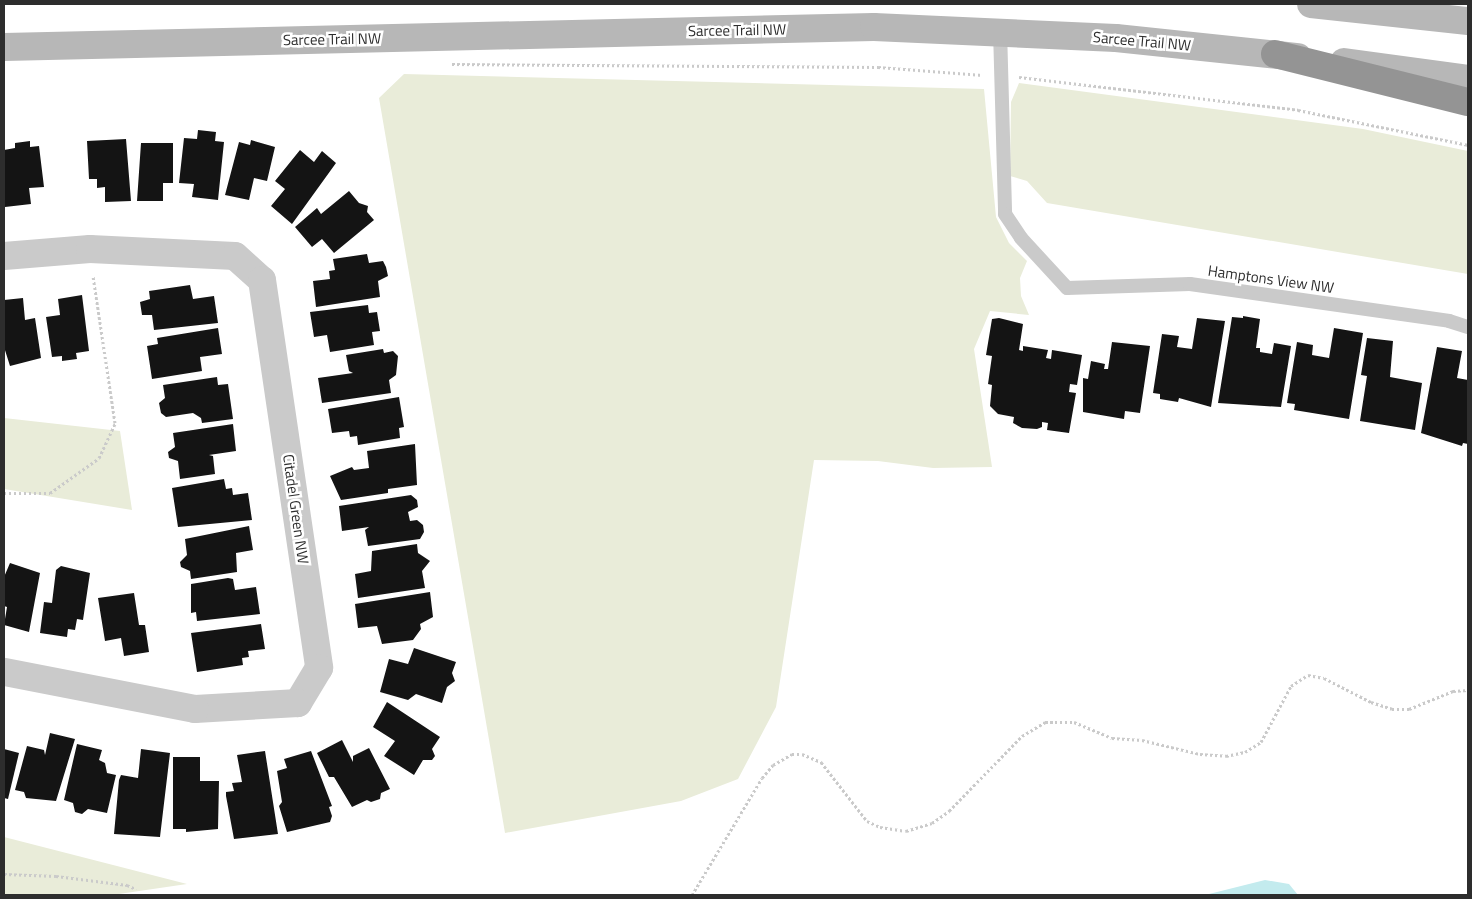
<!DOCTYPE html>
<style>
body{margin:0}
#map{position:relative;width:1472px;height:899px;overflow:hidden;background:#fff;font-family:"Titillium Web",sans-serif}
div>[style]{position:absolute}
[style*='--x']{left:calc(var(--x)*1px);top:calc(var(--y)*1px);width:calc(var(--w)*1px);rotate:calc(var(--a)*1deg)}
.green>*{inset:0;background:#e9ecd9}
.water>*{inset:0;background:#c3ebee}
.building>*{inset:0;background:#141414}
.path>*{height:3px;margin-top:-1.5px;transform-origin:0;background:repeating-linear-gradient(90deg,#cacaca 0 2.5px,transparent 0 5px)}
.service>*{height:14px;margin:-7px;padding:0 7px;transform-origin:7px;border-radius:7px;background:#cacaca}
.minor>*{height:28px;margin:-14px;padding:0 14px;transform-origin:14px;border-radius:14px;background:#cacaca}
.secondary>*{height:28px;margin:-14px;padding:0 14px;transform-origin:14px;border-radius:14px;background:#b7b7b7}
.motorway>*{height:28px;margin:-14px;padding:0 14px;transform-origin:14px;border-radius:14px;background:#949494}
span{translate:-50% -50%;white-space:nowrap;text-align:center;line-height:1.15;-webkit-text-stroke:5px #fff;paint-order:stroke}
.street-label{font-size:15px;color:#2d2d2d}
.frame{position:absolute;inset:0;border:5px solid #2d2d2d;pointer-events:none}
</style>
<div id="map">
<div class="green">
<i style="clip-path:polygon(404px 74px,984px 89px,996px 217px,1009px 243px,1027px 261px,1020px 278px,1021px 296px,1029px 315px,990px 311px,974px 349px,992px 467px,933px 468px,878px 461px,814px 460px,776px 707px,738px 779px,681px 801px,505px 833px,379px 98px)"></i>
<i style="clip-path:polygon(1019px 83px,1363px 129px,1468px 151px,1468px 274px,1047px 203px,1027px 181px,1010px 176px,1011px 102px)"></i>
<i style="clip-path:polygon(4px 418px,120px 431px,132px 510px,4px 489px)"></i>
<i style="clip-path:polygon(4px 837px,187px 884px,112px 895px,4px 895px)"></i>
</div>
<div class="water">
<i style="clip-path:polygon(1265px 880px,1289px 884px,1298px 895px,1205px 895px)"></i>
</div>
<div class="building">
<i style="clip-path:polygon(198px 130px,216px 132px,215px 141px,224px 142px,218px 200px,192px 197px,194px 184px,179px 183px,184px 138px,197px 139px)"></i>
<i style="clip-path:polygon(126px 139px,131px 201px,105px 202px,105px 187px,97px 188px,97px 179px,89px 179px,87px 141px)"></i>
<i style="clip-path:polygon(251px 140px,275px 147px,267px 181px,254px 178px,249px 200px,225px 195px,239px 142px,250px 145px)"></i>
<i style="clip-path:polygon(30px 141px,30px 147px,39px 146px,44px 187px,29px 188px,31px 204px,5px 207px,4px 150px,15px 148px,15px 143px)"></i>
<i style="clip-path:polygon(141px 143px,173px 143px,173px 183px,163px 183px,163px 201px,137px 201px)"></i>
<i style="clip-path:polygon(300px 150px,314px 162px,322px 151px,336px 163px,292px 224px,271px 206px,285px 189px,275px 181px)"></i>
<i style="clip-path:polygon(349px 191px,359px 203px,368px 206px,367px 212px,374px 220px,334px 253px,322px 239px,312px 247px,295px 227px,317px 208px,321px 214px)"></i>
<i style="clip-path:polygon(367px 254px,369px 263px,383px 261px,386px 267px,388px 276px,378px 281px,380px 297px,316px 307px,313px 281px,330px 279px,329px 271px,335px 270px,333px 259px)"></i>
<i style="clip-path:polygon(190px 285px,193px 299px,214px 296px,218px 323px,154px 330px,152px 315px,142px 315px,140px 302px,150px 299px,149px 291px)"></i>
<i style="clip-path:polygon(82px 295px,89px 351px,76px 353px,77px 359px,62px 361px,62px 356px,52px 357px,46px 317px,60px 315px,58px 299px)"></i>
<i style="clip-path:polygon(23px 298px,25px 320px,35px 318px,41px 358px,10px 366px,4px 347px,4px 300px)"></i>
<i style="clip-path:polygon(368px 305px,369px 313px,377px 312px,380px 331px,372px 332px,374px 345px,330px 352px,327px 335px,314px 337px,310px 312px)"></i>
<i style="clip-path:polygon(1243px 316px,1260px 319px,1256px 348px,1260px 348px,1260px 352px,1272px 354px,1274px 343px,1291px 346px,1281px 407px,1218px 403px,1232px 317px,1243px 318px)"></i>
<i style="clip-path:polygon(999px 318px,1023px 324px,1019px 350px,1023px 351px,1023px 346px,1048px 350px,1046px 358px,1051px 359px,1052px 350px,1082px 355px,1077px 385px,1070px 384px,1069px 392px,1076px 393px,1069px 433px,1047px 430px,1048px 423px,1042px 422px,1042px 427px,1037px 429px,1022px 428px,1013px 423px,1014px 417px,998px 414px,990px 406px,992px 385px,988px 384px,992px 356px,986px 355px,992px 319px)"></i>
<i style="clip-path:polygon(1197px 318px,1225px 321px,1211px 407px,1179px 398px,1178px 402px,1160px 399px,1160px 394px,1153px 393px,1162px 334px,1179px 336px,1177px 347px,1192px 349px)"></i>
<i style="clip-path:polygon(218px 328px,222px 354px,200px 357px,202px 371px,152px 379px,147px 346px,158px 344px,157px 338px)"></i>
<i style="clip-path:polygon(1334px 328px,1363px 333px,1349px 419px,1294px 410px,1295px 404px,1287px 403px,1297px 342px,1313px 345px,1312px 355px,1329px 358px)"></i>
<i style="clip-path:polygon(1367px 338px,1393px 341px,1390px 377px,1422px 383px,1415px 430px,1360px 421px,1367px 376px,1361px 375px)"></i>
<i style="clip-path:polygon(1112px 342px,1150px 346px,1140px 413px,1125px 411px,1124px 419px,1083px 412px,1083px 378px,1088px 379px,1091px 361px,1105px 364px,1104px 369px,1108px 369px)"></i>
<i style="clip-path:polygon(1437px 347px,1462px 351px,1457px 378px,1468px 380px,1468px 444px,1463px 443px,1462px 446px,1421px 433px)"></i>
<i style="clip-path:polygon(383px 349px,384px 353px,393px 351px,398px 356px,396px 375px,389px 380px,391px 393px,322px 403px,318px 378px,353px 373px,349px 371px,346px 355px)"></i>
<i style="clip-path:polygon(217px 377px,218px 385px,228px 384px,233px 419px,202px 423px,201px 418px,193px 413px,166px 417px,161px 413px,159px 403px,165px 398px,163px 385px)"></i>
<i style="clip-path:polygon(399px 397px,404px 427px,399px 428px,400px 438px,358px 445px,357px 436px,350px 437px,349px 431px,332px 433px,328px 409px)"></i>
<i style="clip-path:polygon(233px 424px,236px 451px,209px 455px,213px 456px,215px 474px,180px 479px,178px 461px,169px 458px,168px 452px,175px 447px,173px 433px)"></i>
<i style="clip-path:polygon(415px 444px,417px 485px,388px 489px,388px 493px,341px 500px,330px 476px,352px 467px,354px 470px,369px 468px,367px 451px)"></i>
<i style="clip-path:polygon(224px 479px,226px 489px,232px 488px,233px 495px,248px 493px,252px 520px,178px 527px,172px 488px)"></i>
<i style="clip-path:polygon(411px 495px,417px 500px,418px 507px,408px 512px,410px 521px,417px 520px,423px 525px,424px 532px,420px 539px,368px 546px,365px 530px,369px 527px,342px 531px,339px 506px)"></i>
<i style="clip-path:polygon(249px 526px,253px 550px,236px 553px,237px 572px,191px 579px,190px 571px,181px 567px,180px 562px,187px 555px,185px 539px)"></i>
<i style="clip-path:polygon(417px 544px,418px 553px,430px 561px,422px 571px,425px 588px,358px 598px,355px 574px,371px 571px,372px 551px)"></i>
<i style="clip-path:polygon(10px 563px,40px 573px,29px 632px,4px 625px,7px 607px,4px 606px,4px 577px)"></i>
<i style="clip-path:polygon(61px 566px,90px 573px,83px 620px,77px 619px,75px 630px,68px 629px,67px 637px,40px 633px,44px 602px,52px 603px,56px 570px)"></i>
<i style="clip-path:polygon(228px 578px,233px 579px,235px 590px,256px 587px,260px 614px,197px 621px,196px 612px,191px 613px,191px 584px)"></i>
<i style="clip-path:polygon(430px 592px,433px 617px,420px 624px,421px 629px,413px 640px,382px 644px,377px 626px,358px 628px,355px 604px)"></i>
<i style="clip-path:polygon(134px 593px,139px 625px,145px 625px,149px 652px,124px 656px,121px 638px,105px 641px,98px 598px)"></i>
<i style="clip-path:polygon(261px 624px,265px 649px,248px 651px,249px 657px,242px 658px,243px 665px,197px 672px,191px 633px)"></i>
<i style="clip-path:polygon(414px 648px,456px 662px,452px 673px,455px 681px,447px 687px,442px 703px,416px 694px,408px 700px,380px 692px,389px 659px,408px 664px)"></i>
<i style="clip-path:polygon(387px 702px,440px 737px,432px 749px,435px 756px,432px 760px,423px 760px,414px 775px,384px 756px,395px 741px,373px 727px)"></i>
<i style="clip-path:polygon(50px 733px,75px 739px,56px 801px,26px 798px,24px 792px,15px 790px,27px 746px,44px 750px,45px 755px)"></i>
<i style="clip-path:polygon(342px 740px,353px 762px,353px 756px,369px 748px,390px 789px,381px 793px,380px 799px,371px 802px,367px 800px,352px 807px,334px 777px,329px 777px,317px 753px)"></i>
<i style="clip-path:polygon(77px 744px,102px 750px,99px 760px,105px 763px,107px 773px,116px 775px,107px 813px,88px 809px,82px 814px,75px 812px,73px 803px,64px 800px)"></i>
<i style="clip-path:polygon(4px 749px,19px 753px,8px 799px,4px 798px)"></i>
<i style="clip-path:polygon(141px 749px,170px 753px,160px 837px,114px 834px,119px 780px,121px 775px,138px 778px)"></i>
<i style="clip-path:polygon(265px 751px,278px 834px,234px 839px,226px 796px,226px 792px,234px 791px,232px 783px,242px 782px,237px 755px)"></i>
<i style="clip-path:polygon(311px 751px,332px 806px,329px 807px,332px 816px,330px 822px,287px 832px,279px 806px,282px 802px,277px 771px,287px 768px,284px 759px)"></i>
<i style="clip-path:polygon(173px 757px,200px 757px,200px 781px,219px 781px,218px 829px,186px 832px,186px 829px,173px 829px)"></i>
</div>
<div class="path">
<i style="--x:452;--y:64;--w:426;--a:0.4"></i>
<i style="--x:878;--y:67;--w:105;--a:4.4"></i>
<i style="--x:1019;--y:77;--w:281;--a:6.7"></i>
<i style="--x:1298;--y:110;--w:174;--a:11.6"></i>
<i style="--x:4;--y:493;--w:46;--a:0"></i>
<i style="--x:50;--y:493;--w:60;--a:-35.5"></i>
<i style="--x:99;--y:458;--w:38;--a:-65"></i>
<i style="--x:115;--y:423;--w:150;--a:-98.5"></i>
<i style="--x:4;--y:874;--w:52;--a:2.2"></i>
<i style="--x:56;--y:876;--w:72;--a:7.2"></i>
<i style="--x:127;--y:885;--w:10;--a:24"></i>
<i style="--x:692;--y:895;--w:136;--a:-59.1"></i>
<i style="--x:762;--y:778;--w:17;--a:-50"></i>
<i style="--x:773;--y:765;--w:22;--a:-30"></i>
<i style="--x:792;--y:754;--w:10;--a:0"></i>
<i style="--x:802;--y:754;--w:21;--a:23"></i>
<i style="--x:821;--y:762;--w:75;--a:52.1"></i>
<i style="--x:867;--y:821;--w:14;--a:25"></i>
<i style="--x:880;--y:827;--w:26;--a:9"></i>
<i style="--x:906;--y:831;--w:27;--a:-17"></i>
<i style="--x:932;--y:823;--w:21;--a:-35"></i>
<i style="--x:949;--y:811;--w:105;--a:-45.8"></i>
<i style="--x:1022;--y:736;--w:27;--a:-31"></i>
<i style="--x:1045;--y:722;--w:29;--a:0"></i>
<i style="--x:1074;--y:722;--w:41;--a:22.8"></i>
<i style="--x:1112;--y:738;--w:30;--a:4"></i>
<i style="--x:1142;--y:740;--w:60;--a:13.6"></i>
<i style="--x:1200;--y:754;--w:26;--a:4"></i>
<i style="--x:1226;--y:756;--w:19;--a:-12"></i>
<i style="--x:1245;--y:752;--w:19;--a:-32"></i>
<i style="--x:1261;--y:742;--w:64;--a:-61.8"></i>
<i style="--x:1291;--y:686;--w:20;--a:-33"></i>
<i style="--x:1308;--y:675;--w:16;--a:11"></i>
<i style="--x:1324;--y:678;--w:53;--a:27.1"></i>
<i style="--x:1371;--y:702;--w:22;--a:18"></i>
<i style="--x:1392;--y:709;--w:17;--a:0"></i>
<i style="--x:1409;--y:709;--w:48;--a:-22.2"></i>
<i style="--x:1453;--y:691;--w:15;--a:-4"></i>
</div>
<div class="service">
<i style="--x:1000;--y:30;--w:184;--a:88.4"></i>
<i style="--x:1005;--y:214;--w:29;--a:56"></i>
<i style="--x:1021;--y:238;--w:68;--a:47.4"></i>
<i style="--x:1067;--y:288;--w:123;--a:-1.9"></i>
<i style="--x:1190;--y:284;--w:262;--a:8.1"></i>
<i style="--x:1449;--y:321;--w:20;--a:18"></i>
</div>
<div class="minor">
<i style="--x:4;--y:256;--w:86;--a:-4.7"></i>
<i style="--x:90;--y:249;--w:145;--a:2.8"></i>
<i style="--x:235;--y:256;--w:36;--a:42"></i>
<i style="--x:262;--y:280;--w:392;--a:81.6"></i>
<i style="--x:319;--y:668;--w:41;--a:121"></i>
<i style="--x:298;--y:703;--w:103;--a:176.7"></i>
<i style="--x:195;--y:709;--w:195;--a:-169"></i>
</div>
<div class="secondary">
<i style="--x:1311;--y:4;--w:158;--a:6.2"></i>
<i style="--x:4;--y:47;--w:870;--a:-1.32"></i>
<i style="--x:874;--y:27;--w:242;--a:2.6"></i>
<i style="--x:1116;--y:38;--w:183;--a:6"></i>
<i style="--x:1344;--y:62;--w:125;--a:7.8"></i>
</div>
<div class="motorway">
<i style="--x:1275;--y:54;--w:199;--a:14"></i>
</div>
<div class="street-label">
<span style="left:737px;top:30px;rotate:-1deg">Sarcee Trail NW</span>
<span style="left:332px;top:39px;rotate:-1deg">Sarcee Trail NW</span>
<span style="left:1142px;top:41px;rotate:5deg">Sarcee Trail NW</span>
<span style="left:1271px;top:279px;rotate:8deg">Hamptons View NW</span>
<span style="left:296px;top:509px;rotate:82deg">Citadel Green NW</span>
</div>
<div class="frame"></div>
</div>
